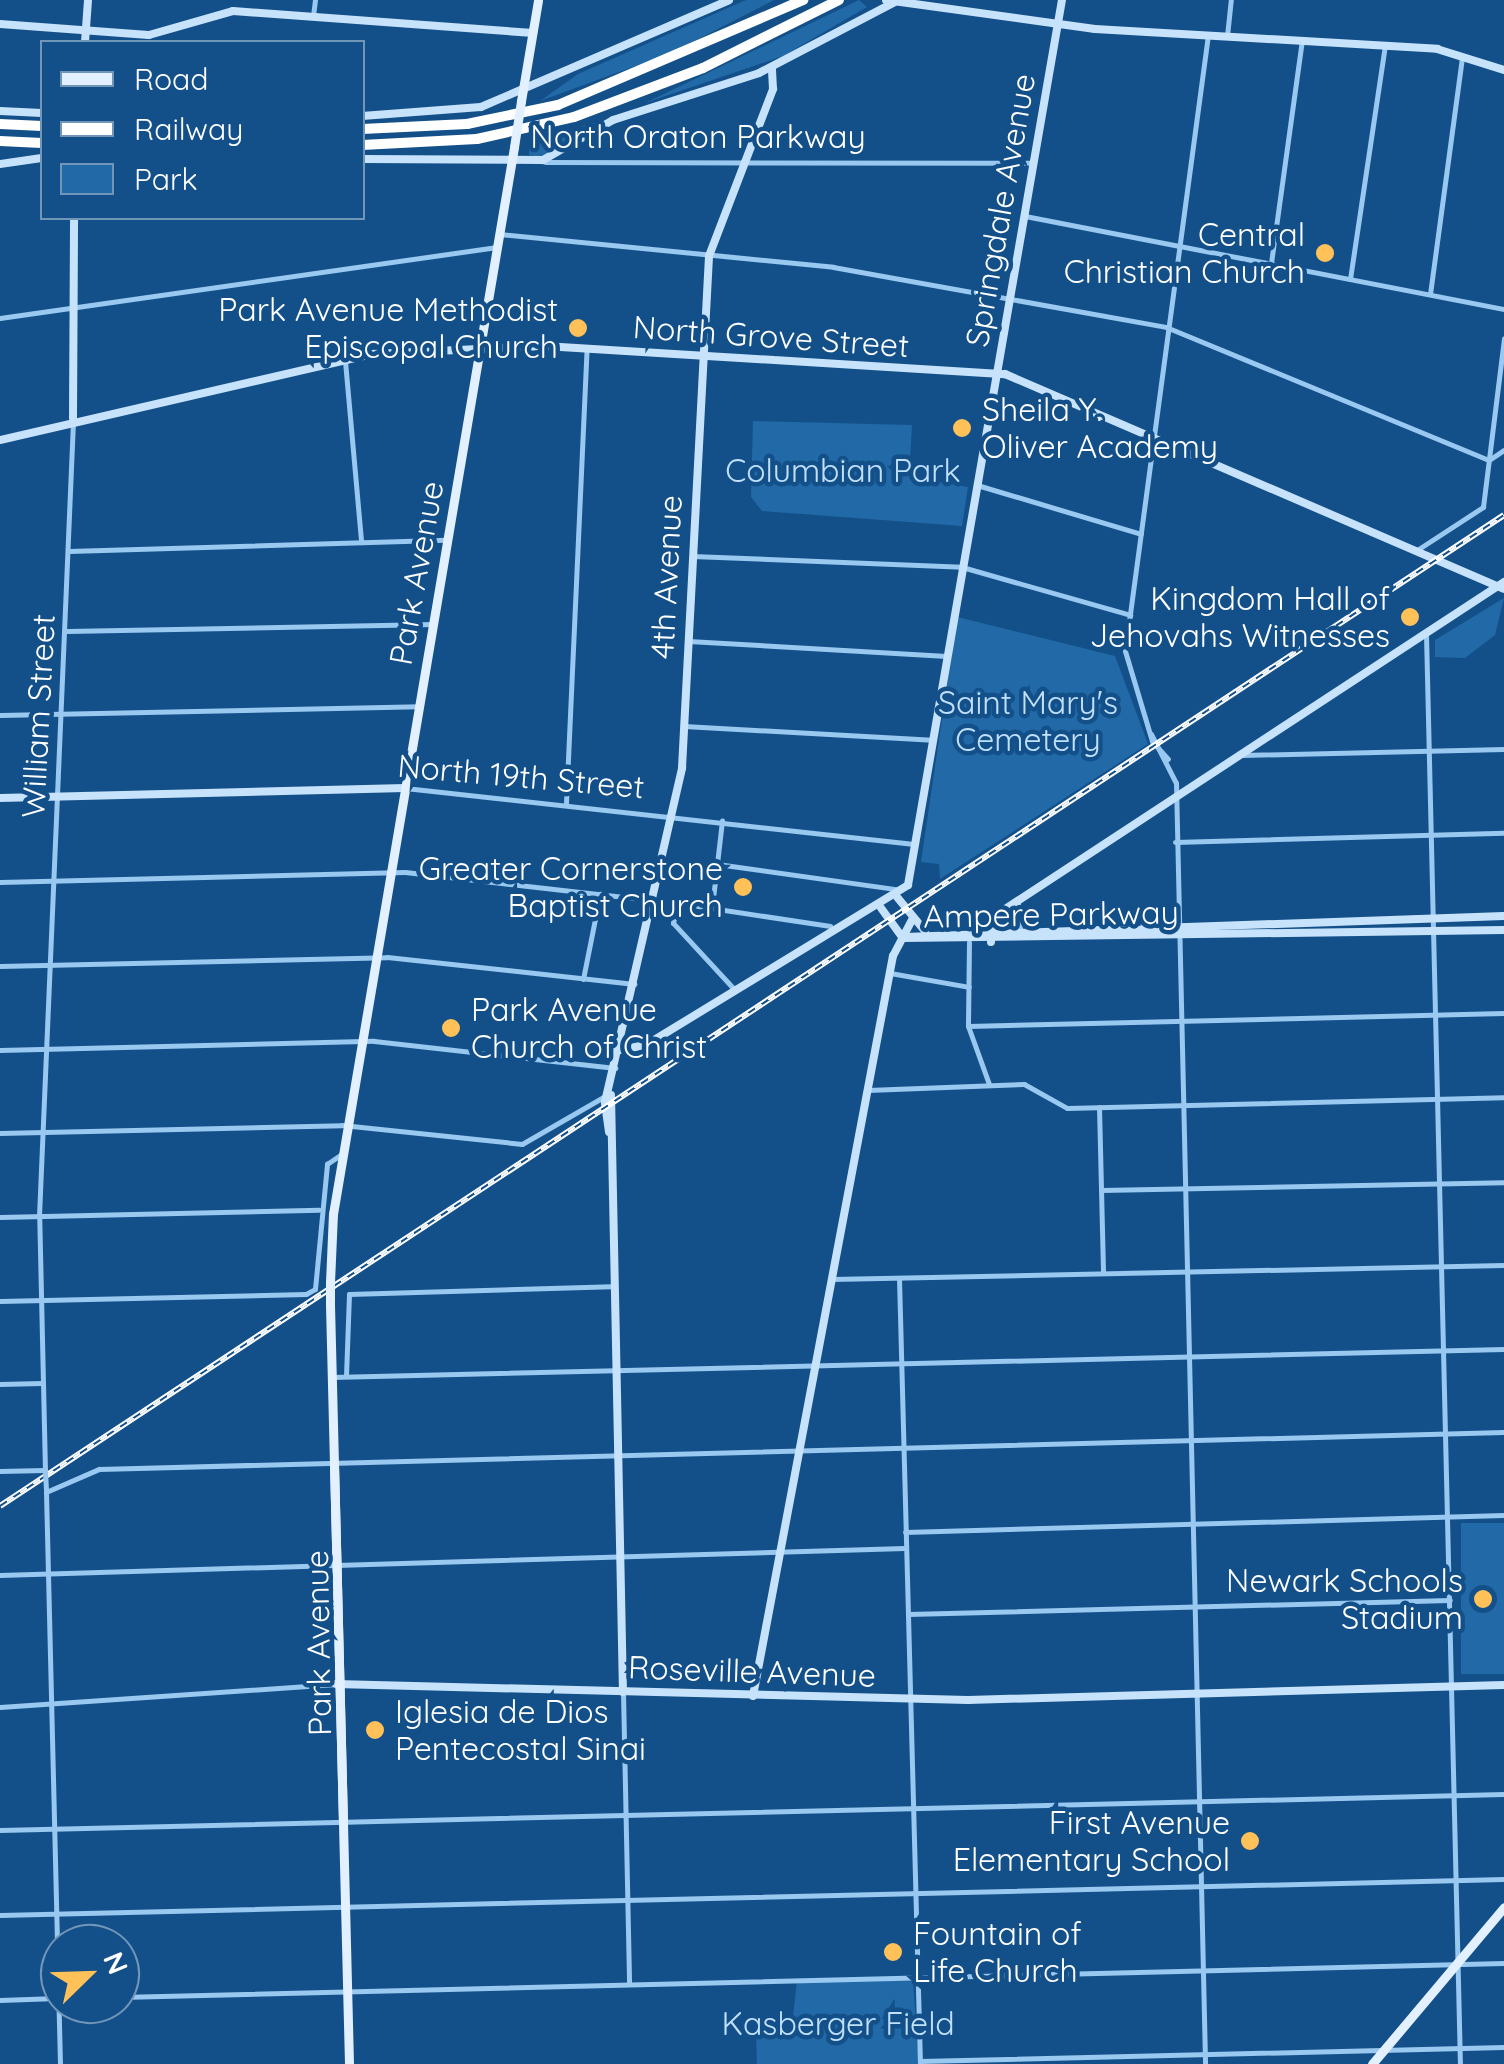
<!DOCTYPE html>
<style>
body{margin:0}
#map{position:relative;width:1504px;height:2064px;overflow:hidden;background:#135089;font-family:Quicksand,sans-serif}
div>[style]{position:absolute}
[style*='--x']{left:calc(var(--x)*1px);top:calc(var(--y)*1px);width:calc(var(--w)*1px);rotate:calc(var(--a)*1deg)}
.green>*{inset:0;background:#2269a7;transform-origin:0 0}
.street>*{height:5px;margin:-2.5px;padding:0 2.5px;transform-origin:2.5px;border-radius:2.5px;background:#99c8f0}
.secondary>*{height:8px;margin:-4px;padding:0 4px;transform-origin:4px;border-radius:4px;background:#c7e2fb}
.primary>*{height:9px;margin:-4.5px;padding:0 4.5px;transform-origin:4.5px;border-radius:4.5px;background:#e2f0ff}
.highway>*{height:10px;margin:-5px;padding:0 5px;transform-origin:5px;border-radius:5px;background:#fff}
.rail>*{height:6px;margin-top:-3px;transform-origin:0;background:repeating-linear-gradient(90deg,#135089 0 8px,#fff 0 16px);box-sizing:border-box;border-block:2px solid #fff}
.street-bridge>*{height:5px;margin:-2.5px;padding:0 2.5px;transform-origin:2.5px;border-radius:2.5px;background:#99c8f0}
.primary-bridge>*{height:9px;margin:-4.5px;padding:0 4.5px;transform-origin:4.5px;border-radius:4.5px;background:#e2f0ff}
.dots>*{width:28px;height:28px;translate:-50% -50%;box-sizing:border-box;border:5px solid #135089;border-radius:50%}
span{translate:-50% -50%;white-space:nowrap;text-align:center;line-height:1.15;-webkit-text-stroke:9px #135089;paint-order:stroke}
.street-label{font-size:32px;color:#fff}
.poi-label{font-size:32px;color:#fff}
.right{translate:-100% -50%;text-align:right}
.left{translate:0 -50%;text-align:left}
.park-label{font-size:32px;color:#c0e0fc}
.legend{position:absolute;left:40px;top:40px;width:325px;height:180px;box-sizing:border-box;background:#135089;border:2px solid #7196b8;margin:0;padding:12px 18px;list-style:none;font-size:30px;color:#fff}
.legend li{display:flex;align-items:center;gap:20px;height:50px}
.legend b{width:50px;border:2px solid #7196b8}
.north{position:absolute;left:40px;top:1924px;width:100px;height:100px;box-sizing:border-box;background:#135089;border:2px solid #7196b8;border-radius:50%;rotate:67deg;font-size:28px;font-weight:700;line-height:40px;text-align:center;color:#fff}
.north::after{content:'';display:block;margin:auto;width:35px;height:45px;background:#ffc158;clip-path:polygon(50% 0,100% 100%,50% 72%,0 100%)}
</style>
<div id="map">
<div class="green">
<i style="clip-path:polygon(746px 0,774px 0,671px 53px,540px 101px,578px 74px)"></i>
<i style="clip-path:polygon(859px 0,867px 7px,783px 56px,645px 103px)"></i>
<i style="clip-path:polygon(597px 122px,543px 157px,529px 155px,530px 141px)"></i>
<i style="clip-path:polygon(753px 421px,912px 425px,909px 477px,968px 487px,962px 526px,762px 511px,751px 497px)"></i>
<i style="clip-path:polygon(1504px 598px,1495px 635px,1465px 658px,1435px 657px,1435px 640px)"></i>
<i style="clip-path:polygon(957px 617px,1115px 656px,1148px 744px,940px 879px,939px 864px,921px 862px)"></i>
<i style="left:1504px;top:1523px;width:151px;height:43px;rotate:90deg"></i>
<i style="clip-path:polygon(797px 1981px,913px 1981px,919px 2064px,757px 2064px,756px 2033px,791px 2032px)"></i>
</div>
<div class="street">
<i style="--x:313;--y:16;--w:16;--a:-83"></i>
<i style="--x:1227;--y:36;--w:36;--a:-84"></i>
<i style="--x:545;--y:162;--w:489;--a:0.1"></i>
<i style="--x:1025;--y:216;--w:488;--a:11"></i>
<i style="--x:499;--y:234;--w:336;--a:5.6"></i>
<i style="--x:833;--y:267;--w:338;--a:10.2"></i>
<i style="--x:1166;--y:327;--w:349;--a:22.4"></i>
<i style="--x:1489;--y:460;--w:18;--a:-34"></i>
<i style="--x:1271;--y:263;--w:224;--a:-82.1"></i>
<i style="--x:1350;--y:279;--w:236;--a:-81.5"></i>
<i style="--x:1430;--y:294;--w:239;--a:-82.3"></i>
<i style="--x:0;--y:318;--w:502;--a:-8.13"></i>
<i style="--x:345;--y:361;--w:182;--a:84.9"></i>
<i style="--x:977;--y:485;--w:171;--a:16.6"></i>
<i style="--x:1417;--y:550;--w:79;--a:-33.1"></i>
<i style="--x:1483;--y:507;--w:170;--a:-82.9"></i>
<i style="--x:69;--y:551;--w:377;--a:-1.7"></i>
<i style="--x:692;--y:556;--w:270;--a:2.3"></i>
<i style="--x:962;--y:567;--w:175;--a:15.9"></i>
<i style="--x:67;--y:631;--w:366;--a:-1.1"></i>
<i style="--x:1426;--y:634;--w:1430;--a:88.64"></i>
<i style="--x:688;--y:641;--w:259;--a:3.3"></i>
<i style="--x:0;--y:715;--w:419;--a:-1.2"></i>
<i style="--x:684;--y:726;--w:248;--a:3.2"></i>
<i style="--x:1151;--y:734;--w:55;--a:63"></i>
<i style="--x:1176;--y:783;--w:1281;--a:88.7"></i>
<i style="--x:1243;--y:755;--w:261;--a:-1.3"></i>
<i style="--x:1168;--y:759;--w:24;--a:-132"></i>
<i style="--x:1152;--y:741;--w:94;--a:-106.7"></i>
<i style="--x:1125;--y:651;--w:622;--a:-82.33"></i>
<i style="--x:405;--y:788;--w:512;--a:6.28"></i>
<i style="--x:566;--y:803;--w:455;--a:-87.4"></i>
<i style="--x:1175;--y:842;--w:329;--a:-1.6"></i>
<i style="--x:717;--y:864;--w:186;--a:8"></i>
<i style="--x:0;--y:882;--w:405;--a:-1.4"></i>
<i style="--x:405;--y:872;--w:247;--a:6.5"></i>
<i style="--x:712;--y:907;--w:87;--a:-83.4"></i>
<i style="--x:1012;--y:910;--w:20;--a:66"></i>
<i style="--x:969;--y:942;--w:84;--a:90.7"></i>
<i style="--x:968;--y:1026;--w:62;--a:70.1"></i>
<i style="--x:0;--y:966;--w:387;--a:-1.3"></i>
<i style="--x:387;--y:957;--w:249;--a:6.2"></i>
<i style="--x:890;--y:973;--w:80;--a:10"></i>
<i style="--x:583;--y:979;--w:87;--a:-78.7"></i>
<i style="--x:734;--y:989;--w:90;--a:-132.7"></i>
<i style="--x:673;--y:923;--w:21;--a:-76"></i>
<i style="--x:678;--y:903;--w:154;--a:8.6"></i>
<i style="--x:968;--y:1026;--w:536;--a:-1.39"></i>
<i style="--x:0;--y:1050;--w:374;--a:-1.4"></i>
<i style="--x:374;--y:1041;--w:243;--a:6.4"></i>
<i style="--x:868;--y:1090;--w:156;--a:-2.2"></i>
<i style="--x:1024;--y:1084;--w:49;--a:29.2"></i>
<i style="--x:1067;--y:1108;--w:437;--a:-1.4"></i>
<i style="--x:1099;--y:1107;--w:166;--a:88.6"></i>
<i style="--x:0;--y:1133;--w:342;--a:-1.3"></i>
<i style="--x:342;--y:1125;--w:181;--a:6"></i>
<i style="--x:522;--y:1144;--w:98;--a:-30"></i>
<i style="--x:1101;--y:1190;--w:403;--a:-1.1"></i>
<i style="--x:0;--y:1217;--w:319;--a:-1.3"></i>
<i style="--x:899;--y:1278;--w:786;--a:88.47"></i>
<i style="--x:832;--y:1279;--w:672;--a:-1.19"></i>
<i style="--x:0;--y:1301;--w:306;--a:-1.3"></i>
<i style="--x:306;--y:1294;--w:10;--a:-29"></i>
<i style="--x:315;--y:1289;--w:126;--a:-84.5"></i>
<i style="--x:327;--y:1164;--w:18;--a:-34"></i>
<i style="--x:346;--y:1376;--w:82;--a:-87.9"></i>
<i style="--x:349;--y:1294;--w:262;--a:-1.7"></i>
<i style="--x:332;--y:1377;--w:1172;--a:-1.37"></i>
<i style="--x:0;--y:1384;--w:42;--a:-1.4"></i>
<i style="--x:0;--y:1471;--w:45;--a:-1.3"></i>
<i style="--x:45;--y:1471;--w:255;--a:-91.3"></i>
<i style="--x:39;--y:1216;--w:796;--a:-87.55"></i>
<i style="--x:46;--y:1492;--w:58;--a:-23.5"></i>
<i style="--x:99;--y:1469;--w:1405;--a:-1.51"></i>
<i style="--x:46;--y:1492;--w:572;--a:88.6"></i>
<i style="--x:905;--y:1532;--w:599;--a:-1.63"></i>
<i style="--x:0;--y:1575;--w:905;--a:-1.71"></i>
<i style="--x:908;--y:1614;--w:542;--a:-1.48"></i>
<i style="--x:623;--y:1692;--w:292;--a:88.8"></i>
<i style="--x:0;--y:1707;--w:337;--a:-3.9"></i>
<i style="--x:0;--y:1830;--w:1504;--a:-1.37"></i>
<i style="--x:0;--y:1915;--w:1504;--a:-1.37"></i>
<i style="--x:120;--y:1997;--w:1384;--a:-1.41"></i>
<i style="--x:0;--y:2000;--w:57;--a:-2"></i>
<i style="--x:920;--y:2061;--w:584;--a:-1.37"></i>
</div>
<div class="secondary">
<i style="--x:886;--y:0;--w:211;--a:7.9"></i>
<i style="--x:1095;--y:29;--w:343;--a:3.3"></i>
<i style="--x:1437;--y:49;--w:70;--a:17.4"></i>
<i style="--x:0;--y:24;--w:149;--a:4.2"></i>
<i style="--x:149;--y:35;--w:87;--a:-15.9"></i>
<i style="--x:233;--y:11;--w:301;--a:4.2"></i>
<i style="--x:85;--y:42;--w:42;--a:-85.9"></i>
<i style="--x:0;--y:111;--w:42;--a:2.7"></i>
<i style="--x:362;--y:116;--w:119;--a:-4.3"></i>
<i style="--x:481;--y:107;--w:270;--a:-23.3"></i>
<i style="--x:362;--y:159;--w:181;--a:0.3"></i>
<i style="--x:543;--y:160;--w:81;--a:-29.7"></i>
<i style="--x:613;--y:120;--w:153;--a:-17.8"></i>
<i style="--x:759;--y:73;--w:153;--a:-27.6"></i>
<i style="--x:0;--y:164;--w:42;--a:-8.1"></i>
<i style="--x:73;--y:418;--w:200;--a:-89.7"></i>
<i style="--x:0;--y:440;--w:383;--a:-13"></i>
<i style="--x:373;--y:354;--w:171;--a:-2.7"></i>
<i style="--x:544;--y:346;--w:462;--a:3.5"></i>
<i style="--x:1005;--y:374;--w:543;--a:23.31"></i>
<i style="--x:0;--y:798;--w:405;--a:-1.4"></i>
<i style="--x:897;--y:897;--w:44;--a:50.5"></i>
<i style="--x:881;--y:908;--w:37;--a:54"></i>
<i style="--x:991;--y:929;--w:36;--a:-44"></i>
<i style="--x:905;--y:937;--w:599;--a:-2.01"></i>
<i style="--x:903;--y:938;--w:601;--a:-0.76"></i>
<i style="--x:991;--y:942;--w:25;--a:-85"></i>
<i style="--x:993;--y:917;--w:611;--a:-33.25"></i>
<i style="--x:620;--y:1050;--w:26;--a:-11"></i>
<i style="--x:646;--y:1045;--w:307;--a:-31.4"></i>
<i style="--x:908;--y:885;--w:898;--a:-80.13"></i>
<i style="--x:611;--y:1095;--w:597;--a:88.85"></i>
<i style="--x:609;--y:1132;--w:30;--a:-98"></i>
<i style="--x:605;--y:1102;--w:343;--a:-77"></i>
<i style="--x:682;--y:768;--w:513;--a:-86.98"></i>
<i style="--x:709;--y:256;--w:179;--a:-69"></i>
<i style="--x:773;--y:89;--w:22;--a:-93"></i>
<i style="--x:336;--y:1684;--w:632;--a:1.45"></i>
<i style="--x:968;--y:1700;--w:536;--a:-1.6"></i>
<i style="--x:753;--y:1696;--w:753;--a:-79.29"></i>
<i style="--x:893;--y:956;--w:41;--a:-62.2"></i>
</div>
<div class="primary">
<i style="--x:521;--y:101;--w:102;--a:-80.4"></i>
<i style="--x:330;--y:1282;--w:68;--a:-87.5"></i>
<i style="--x:333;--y:1214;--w:1082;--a:-80.37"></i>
<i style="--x:330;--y:1305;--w:516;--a:88.56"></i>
<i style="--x:334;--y:1463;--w:601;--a:88.57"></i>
<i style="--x:1372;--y:2064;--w:205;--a:-49.9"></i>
</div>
<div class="highway">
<i style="--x:0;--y:124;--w:42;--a:2.7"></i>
<i style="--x:362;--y:129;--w:105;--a:-2.7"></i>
<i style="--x:467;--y:124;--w:93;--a:-11.8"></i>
<i style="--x:558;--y:105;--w:267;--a:-23.2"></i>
<i style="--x:0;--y:141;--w:42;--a:2.7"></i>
<i style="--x:362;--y:145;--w:115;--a:-3"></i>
<i style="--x:477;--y:139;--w:99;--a:-12.8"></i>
<i style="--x:574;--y:117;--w:138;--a:-20.8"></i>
<i style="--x:703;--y:68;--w:152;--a:-26.6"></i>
</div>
<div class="rail">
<i style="--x:0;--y:1506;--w:1801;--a:-33.38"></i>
</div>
<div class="street-bridge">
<i style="--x:45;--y:1471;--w:19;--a:87"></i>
</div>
<div class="primary-bridge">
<i style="--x:514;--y:147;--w:47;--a:-81.3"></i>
<i style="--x:330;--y:1282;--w:23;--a:90"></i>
</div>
<div class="dots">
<i style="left:1325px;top:253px;background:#ffc158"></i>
<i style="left:578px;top:328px;background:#ffc158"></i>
<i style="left:962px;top:428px;background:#ffc158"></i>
<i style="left:1410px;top:617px;background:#ffc158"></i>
<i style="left:743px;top:887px;background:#ffc158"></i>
<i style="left:451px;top:1028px;background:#ffc158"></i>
<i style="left:1483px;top:1599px;background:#ffc158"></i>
<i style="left:375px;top:1730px;background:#ffc158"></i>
<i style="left:1250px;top:1841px;background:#ffc158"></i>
<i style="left:893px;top:1952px;background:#ffc158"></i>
</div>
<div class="street-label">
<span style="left:698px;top:136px">North Oraton Parkway</span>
<span style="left:1000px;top:210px;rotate:-80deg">Springdale Avenue</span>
<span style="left:771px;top:336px;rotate:4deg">North Grove Street</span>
<span style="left:416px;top:573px;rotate:-80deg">Park Avenue</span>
<span style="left:666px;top:577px;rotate:-87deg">4th Avenue</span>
<span style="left:38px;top:716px;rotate:-87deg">William Street</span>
<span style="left:521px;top:776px;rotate:5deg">North 19th Street</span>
<span style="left:1051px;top:914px;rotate:-1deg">Ampere Parkway</span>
<span style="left:318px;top:1643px;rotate:-91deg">Park Avenue</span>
<span style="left:752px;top:1671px;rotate:2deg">Roseville Avenue</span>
</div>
<div class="poi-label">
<span class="right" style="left:1305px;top:253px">Central<br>Christian Church</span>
<span class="right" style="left:558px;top:328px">Park Avenue Methodist<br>Episcopal Church</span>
<span class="left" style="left:982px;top:428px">Sheila Y.<br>Oliver Academy</span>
<span class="right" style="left:1390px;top:617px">Kingdom Hall of<br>Jehovahs Witnesses</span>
<span class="right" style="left:723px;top:887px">Greater Cornerstone<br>Baptist Church</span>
<span class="left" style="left:471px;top:1028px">Park Avenue<br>Church of Christ</span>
<span class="right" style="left:1463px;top:1599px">Newark Schools<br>Stadium</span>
<span class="left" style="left:395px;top:1730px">Iglesia de Dios<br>Pentecostal Sinai</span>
<span class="right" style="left:1230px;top:1841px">First Avenue<br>Elementary School</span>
<span class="left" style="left:913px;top:1952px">Fountain of<br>Life Church</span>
</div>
<div class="park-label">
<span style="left:843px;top:470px">Columbian Park</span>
<span style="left:1028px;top:721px">Saint Mary's<br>Cemetery</span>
<span style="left:838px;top:2023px">Kasberger Field</span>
</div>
<ul class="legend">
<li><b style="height:12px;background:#e2f0ff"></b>Road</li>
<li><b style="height:12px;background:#fff"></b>Railway</li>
<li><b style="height:28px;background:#2269a7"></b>Park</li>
</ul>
<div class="north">N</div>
</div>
